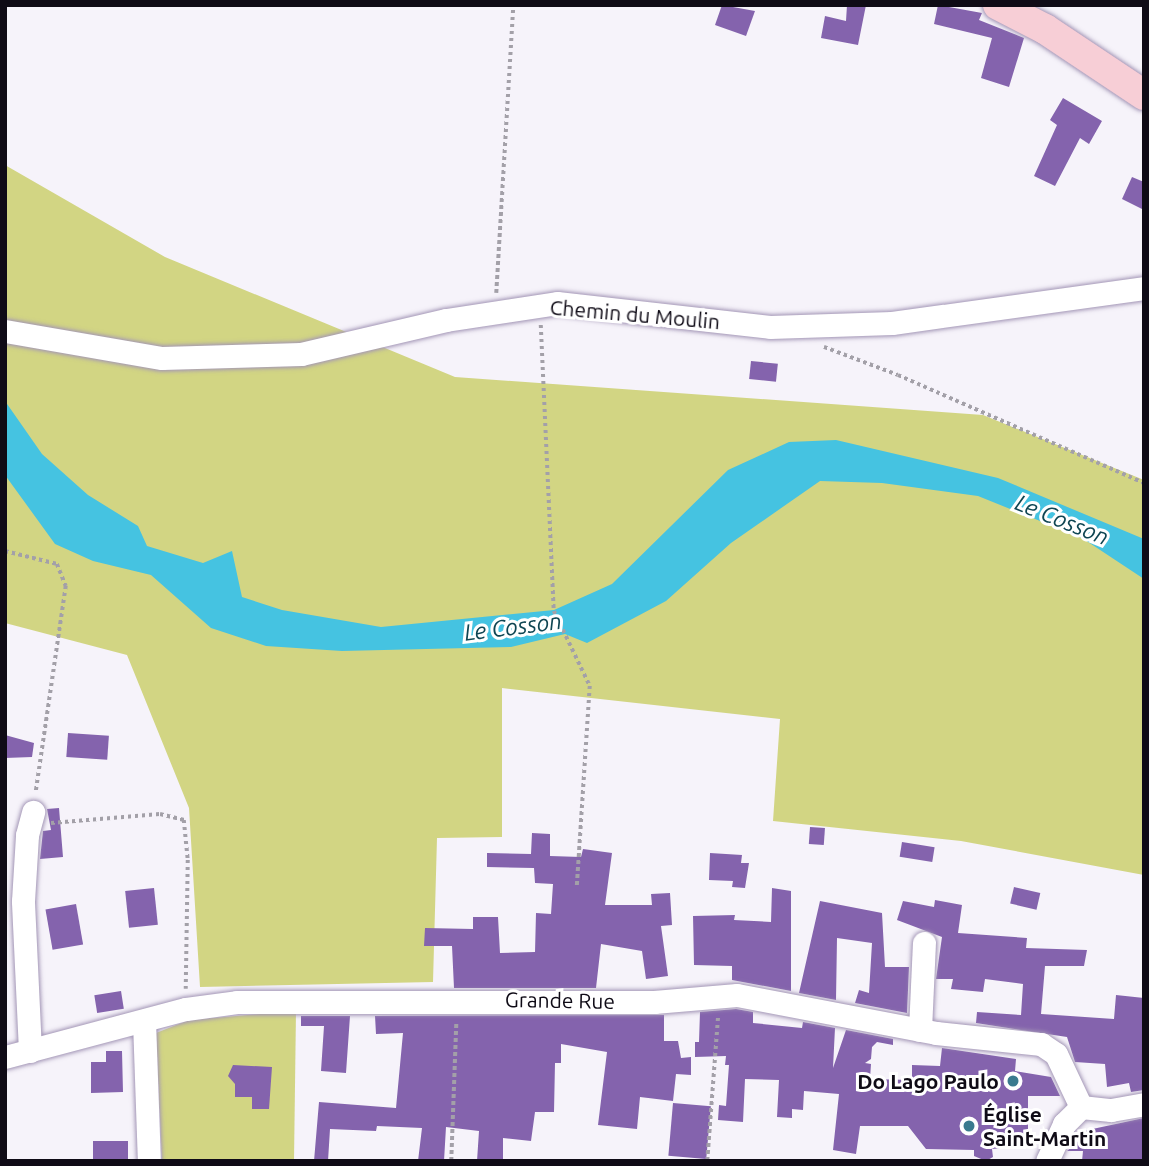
<!DOCTYPE html>
<meta charset="utf-8">
<style>
body{margin:0}
#map{position:relative;width:1149px;height:1166px;overflow:hidden;background:#f6f3fa;font-family:Ubuntu,sans-serif}
div>[style]{position:absolute}
[style*='--x']{left:calc(var(--x)*1px);top:calc(var(--y)*1px);width:calc(var(--w)*1px);rotate:calc(var(--a)*1deg)}
.green>*{inset:0;background:#d2d583}
.water>*{inset:0;background:#45c3e1}
.building>*{inset:0;background:#8463ad;transform-origin:0 0}
.path>*{height:3.5px;margin-top:-1.75px;transform-origin:0;background:repeating-linear-gradient(90deg,#a3a0a8 0 3.5px,transparent 0 7px)}
.roads{filter:drop-shadow(0 0 2px #a396b6) drop-shadow(0 0 2px #a396b6)}
.minor>*{height:23px;margin:-11.5px;padding:0 11.5px;transform-origin:11.5px;border-radius:11.5px;background:#fff}
.major>*{height:30px;margin:-15px;padding:0 15px;transform-origin:15px;border-radius:15px;background:#f7ced6}
.dots>*{width:19px;height:19px;translate:-50% -50%;box-sizing:border-box;border:4px solid #fff;border-radius:50%}
span{translate:-50% -50%;white-space:nowrap;text-align:center;line-height:1.15;-webkit-text-stroke:6px #fff;paint-order:stroke}
.street-label{font-size:21px;color:#0f0b16}
.poi-label{font-size:21px;color:#0f0b16;font-weight:700}
.right{translate:-100% -50%;text-align:right}
.left{translate:0 -50%;text-align:left}
.water-label{font-size:23px;color:#0f4653;font-style:italic}
.frame{position:absolute;inset:0;border:7px solid #0f0b16;pointer-events:none}
</style>
<div id="map">
<div class="green">
<i style="clip-path:polygon(5px 165px,165px 257px,455px 377px,983px 415px,1144px 480px,1144px 875px,961px 841px,773px 821px,780px 719px,502px 688px,502px 837px,437px 838px,433px 982px,200px 987px,189px 808px,127px 655px,5px 623px)"></i>
<i style="clip-path:polygon(296px 1011px,294px 1161px,162px 1161px,156px 1033px,189px 1020px)"></i>
</div>
<div class="water">
<i style="clip-path:polygon(5px 401px,42px 454px,88px 495px,138px 526px,147px 546px,203px 563px,232px 551px,242px 597px,282px 610px,381px 627px,554px 610px,612px 584px,728px 470px,789px 442px,836px 440px,998px 478px,1144px 539px,1144px 579px,1082px 538px,978px 496px,882px 483px,820px 481px,731px 543px,666px 601px,587px 643px,565px 634px,511px 647px,342px 651px,266px 646px,211px 628px,151px 575px,93px 561px,55px 544px,5px 475px)"></i>
</div>
<div class="building">
<i style="clip-path:polygon(722px 5px,755px 11px,746px 36px,715px 25px)"></i>
<i style="clip-path:polygon(847px 5px,866px 5px,858px 45px,821px 38px,825px 16px,846px 21px)"></i>
<i style="clip-path:polygon(938px 5px,982px 13px,979px 20px,1024px 38px,1009px 87px,981px 78px,992px 38px,934px 24px)"></i>
<i style="clip-path:polygon(1063px 98px,1102px 121px,1089px 144px,1080px 138px,1055px 186px,1034px 176px,1057px 125px,1050px 120px)"></i>
<i style="clip-path:polygon(1132px 177px,1144px 182px,1144px 210px,1122px 199px)"></i>
<i style="left:751px;top:361px;width:27px;height:18px;rotate:6deg"></i>
<i style="left:68px;top:733px;width:41px;height:24px;rotate:4deg"></i>
<i style="clip-path:polygon(5px 735px,34px 743px,32px 757px,5px 758px)"></i>
<i style="clip-path:polygon(59px 808px,63px 857px,40px 859px,43px 831px,51px 830px,47px 809px)"></i>
<i style="left:810px;top:827px;width:15px;height:17px;rotate:4deg"></i>
<i style="clip-path:polygon(532px 833px,550px 834px,550px 856px,581px 857px,583px 849px,612px 853px,605px 905px,652px 905px,651px 894px,670px 893px,672px 925px,661px 926px,668px 976px,646px 979px,642px 951px,601px 944px,596px 988px,454px 988px,452px 946px,424px 946px,425px 928px,473px 929px,473px 917px,498px 917px,500px 953px,535px 952px,536px 913px,551px 914px,553px 884px,535px 883px,534px 868px,487px 867px,487px 853px,531px 854px)"></i>
<i style="left:902px;top:842px;width:33px;height:15px;rotate:9deg"></i>
<i style="clip-path:polygon(710px 853px,742px 855px,741px 863px,749px 863px,745px 888px,732px 887px,733px 881px,709px 880px)"></i>
<i style="left:1014px;top:887px;width:27px;height:17px;rotate:13deg"></i>
<i style="left:154px;top:888px;width:37px;height:29px;rotate:84deg"></i>
<i style="clip-path:polygon(772px 888px,791px 891px,791px 991px,732px 980px,732px 966px,694px 965px,693px 916px,735px 915px,734px 920px,771px 922px)"></i>
<i style="clip-path:polygon(935px 900px,962px 905px,958px 933px,1027px 938px,1026px 948px,1087px 950px,1084px 966px,1045px 966px,1041px 1014px,1114px 1019px,1116px 995px,1144px 998px,1144px 1090px,1131px 1092px,1129px 1083px,1107px 1087px,1105px 1064px,1075px 1062px,1067px 1037px,976px 1023px,977px 1012px,1021px 1015px,1023px 984px,985px 979px,983px 992px,951px 989px,953px 979px,936px 979px,942px 937px,897px 920px,903px 901px,934px 907px)"></i>
<i style="clip-path:polygon(820px 901px,882px 913px,885px 967px,909px 967px,907px 1013px,855px 1003px,859px 990px,869px 993px,872px 943px,837px 938px,836px 1000px,799px 993px)"></i>
<i style="left:76px;top:904px;width:41px;height:31px;rotate:80deg"></i>
<i style="left:121px;top:991px;width:18px;height:27px;rotate:81deg"></i>
<i style="clip-path:polygon(736px 1009px,753px 1012px,753px 1023px,802px 1028px,803px 1022px,835px 1028px,833px 1068px,846px 1030px,893px 1039px,893px 1045px,877px 1042px,872px 1047px,871px 1059px,865px 1063px,871px 1064px,870px 1079px,912px 1080px,912px 1065px,940px 1066px,942px 1048px,1016px 1059px,1015px 1071px,1051px 1077px,1060px 1096px,1028px 1096px,1028px 1146px,992px 1149px,993px 1157px,986px 1161px,974px 1156px,974px 1150px,926px 1149px,908px 1126px,860px 1126px,856px 1154px,833px 1150px,839px 1094px,804px 1091px,803px 1110px,792px 1109px,792px 1118px,777px 1117px,779px 1080px,745px 1079px,743px 1122px,718px 1120px,719px 1105px,726px 1106px,729px 1065px,725px 1065px,726px 1056px,695px 1057px,695px 1042px,699px 1042px,700px 1012px)"></i>
<i style="clip-path:polygon(664px 1015px,664px 1041px,678px 1041px,681px 1058px,691px 1057px,691px 1075px,676px 1074px,673px 1101px,640px 1097px,637px 1129px,598px 1125px,607px 1052px,561px 1044px,561px 1063px,555px 1063px,554px 1112px,535px 1112px,531px 1141px,503px 1138px,503px 1161px,477px 1161px,479px 1131px,446px 1127px,444px 1161px,418px 1161px,422px 1128px,377px 1126px,376px 1131px,330px 1129px,328px 1161px,314px 1161px,319px 1102px,396px 1108px,403px 1033px,376px 1034px,375px 1016px)"></i>
<i style="clip-path:polygon(301px 1016px,350px 1016px,346px 1073px,321px 1071px,324px 1026px,301px 1026px)"></i>
<i style="clip-path:polygon(106px 1051px,122px 1051px,123px 1092px,91px 1093px,91px 1062px,106px 1062px)"></i>
<i style="clip-path:polygon(233px 1065px,272px 1067px,269px 1109px,252px 1109px,252px 1097px,235px 1097px,235px 1084px,228px 1076px)"></i>
<i style="left:673px;top:1103px;width:38px;height:53px;rotate:5deg"></i>
<i style="clip-path:polygon(1144px 1118px,1144px 1161px,1082px 1161px,1083px 1151px,1067px 1151px,1083px 1137px,1083px 1131px)"></i>
<i style="left:93px;top:1141px;width:35px;height:20px"></i>
</div>
<div class="path">
<i style="--x:496;--y:293;--w:289;--a:-86.6"></i>
<i style="--x:541;--y:325;--w:286;--a:87.4"></i>
<i style="--x:554;--y:611;--w:83;--a:64.4"></i>
<i style="--x:590;--y:686;--w:202;--a:93.7"></i>
<i style="--x:824;--y:347;--w:79;--a:20.7"></i>
<i style="--x:898;--y:375;--w:269;--a:23.7"></i>
<i style="--x:5;--y:551;--w:54;--a:14"></i>
<i style="--x:57;--y:564;--w:24;--a:68"></i>
<i style="--x:66;--y:586;--w:208;--a:98.3"></i>
<i style="--x:51;--y:823;--w:109;--a:-4.7"></i>
<i style="--x:160;--y:814;--w:25;--a:14"></i>
<i style="--x:184;--y:820;--w:40;--a:84.3"></i>
<i style="--x:188;--y:860;--w:129;--a:90.9"></i>
<i style="--x:451;--y:1161;--w:138;--a:-87.9"></i>
<i style="--x:707;--y:1161;--w:146;--a:-85.7"></i>
</div>
<div class="roads">
<div class="minor">
<i style="--x:5;--y:331;--w:159;--a:9.8"></i>
<i style="--x:162;--y:358;--w:139;--a:-1.6"></i>
<i style="--x:301;--y:354;--w:149;--a:-13.2"></i>
<i style="--x:446;--y:320;--w:112;--a:-8.7"></i>
<i style="--x:557;--y:303;--w:214;--a:6.4"></i>
<i style="--x:770;--y:327;--w:122;--a:-1.9"></i>
<i style="--x:892;--y:323;--w:254;--a:-7.9"></i>
<i style="--x:144;--y:1021;--w:140;--a:88"></i>
<i style="--x:920;--y:1030;--w:87;--a:-87.4"></i>
<i style="--x:30;--y:1051;--w:150;--a:-92.7"></i>
<i style="--x:23;--y:901;--w:66;--a:-86.5"></i>
<i style="--x:27;--y:835;--w:24;--a:-75"></i>
<i style="--x:5;--y:1057;--w:187;--a:-14.9"></i>
<i style="--x:186;--y:1009;--w:51;--a:-7.8"></i>
<i style="--x:237;--y:1002;--w:417;--a:0"></i>
<i style="--x:654;--y:1002;--w:83;--a:-4.8"></i>
<i style="--x:737;--y:995;--w:203;--a:10.8"></i>
<i style="--x:936;--y:1033;--w:106;--a:6"></i>
<i style="--x:1041;--y:1044;--w:18;--a:34"></i>
<i style="--x:1056;--y:1054;--w:59;--a:64.7"></i>
<i style="--x:1081;--y:1107;--w:30;--a:6"></i>
<i style="--x:1111;--y:1110;--w:34;--a:-10"></i>
<i style="--x:1047;--y:1161;--w:41;--a:-65.3"></i>
<i style="--x:1064;--y:1124;--w:24;--a:-45"></i>
</div>
<div class="major">
<i style="--x:998;--y:5;--w:53;--a:27.1"></i>
<i style="--x:1045;--y:29;--w:119;--a:33.7"></i>
</div>
</div>
<div class="dots">
<i style="left:1013px;top:1081px;background:#3a7a8e"></i>
<i style="left:969px;top:1126px;background:#3a7a8e"></i>
</div>
<div class="street-label">
<span style="left:635px;top:314px;rotate:5deg">Chemin du Moulin</span>
<span style="left:560px;top:1000px;rotate:1deg">Grande Rue</span>
</div>
<div class="poi-label">
<span class="right" style="left:999px;top:1081px">Do Lago Paulo</span>
<span class="left" style="left:983px;top:1126px">Église<br>Saint-Martin</span>
</div>
<div class="water-label">
<span style="left:1062px;top:520px;rotate:22deg">Le Cosson</span>
<span style="left:513px;top:627px;rotate:-7deg">Le Cosson</span>
</div>
<div class="frame"></div>
</div>
